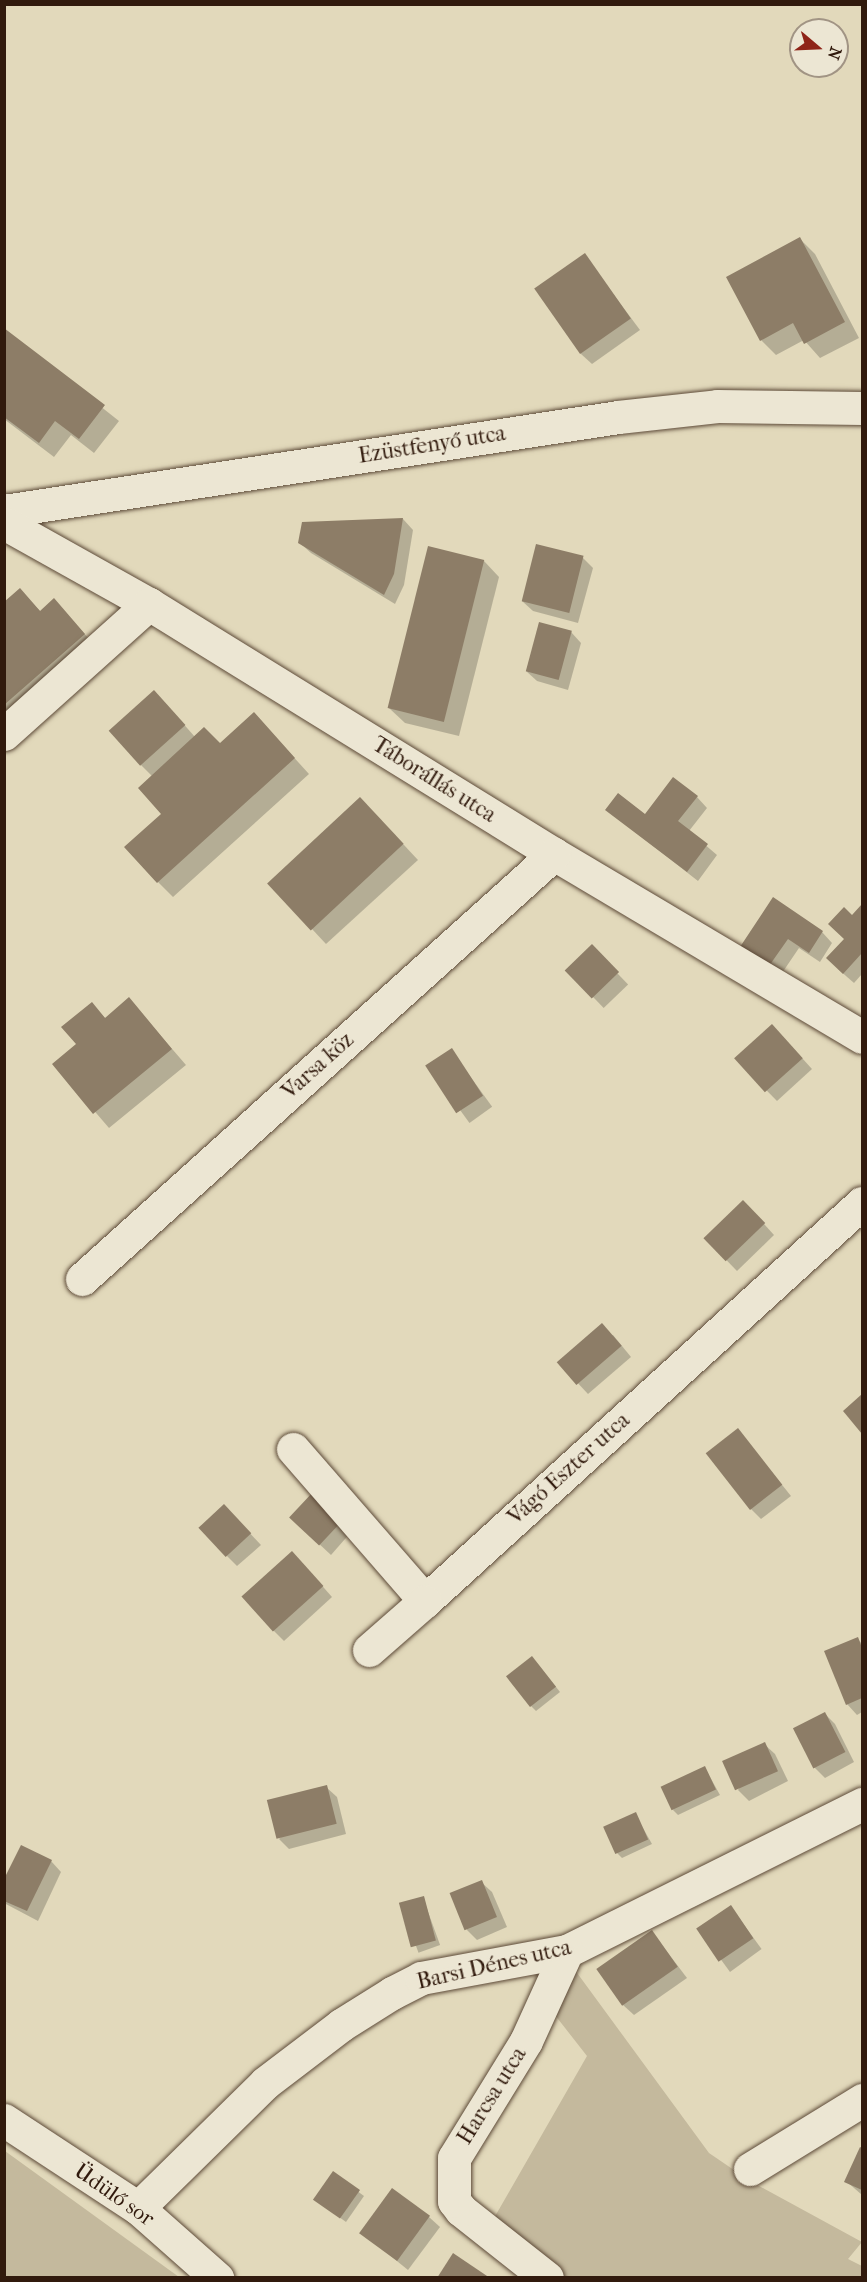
<!DOCTYPE html>
<meta charset="utf-8">
<style>
body{margin:0}
#map{position:relative;width:867px;height:2282px;overflow:hidden;background:#e2d9bb;font-family:"IM FELL French Canon",serif}
div>[style]{position:absolute}
[style*='--x']{left:calc(var(--x)*1px);top:calc(var(--y)*1px);width:calc(var(--w)*1px);rotate:calc(var(--a)*1deg)}
.green>*{inset:0;background:#c4b99d}
.shadow>*{inset:0;background:#0003;transform-origin:0 0}
.building>*{inset:0;background:#8d7d67;transform-origin:0 0}
.roads{filter:drop-shadow(0 0 2px #5d4a38) drop-shadow(0 0 2px #5d4a38)}
.minor>*{height:33px;margin:-16.5px;padding:0 16.5px;transform-origin:16.5px;border-radius:16.5px;background:#ece6d3}
span{translate:-50% -50%;white-space:nowrap;text-align:center;line-height:1.15;-webkit-text-stroke:5px #ece6d3;paint-order:stroke}
.street-label{font-size:22px;color:#311a0d}
.frame{position:absolute;inset:0;border:6px solid #311a0d;pointer-events:none}
.north{position:absolute;left:789px;top:18px;width:60px;height:60px;box-sizing:border-box;background:#ece6d3;border:2px solid #a19484;border-radius:50%;rotate:109deg;font-size:16px;font-weight:700;line-height:24px;text-align:center;color:#311a0d}
.north::after{content:'';display:block;margin:auto;width:21px;height:27px;background:#8f2418;clip-path:polygon(50% 0,100% 100%,50% 72%,0 100%)}
</style>
<div id="map">
<div class="green">
<i style="clip-path:polygon(572px 1966px,709px 2153px,750px 2181px,862px 2242px,848px 2259px,862px 2266px,862px 2277px,560px 2277px,490px 2225px,587px 2056px,551px 2010px)"></i>
<i style="clip-path:polygon(4px 2151px,5px 2151px,179px 2277px,5px 2277px)"></i>
</div>
<div class="shadow">
<i style="clip-path:polygon(800px 239px,815px 254px,859px 338px,820px 358px,804px 340px,776px 355px,761px 340px)"></i>
<i style="clip-path:polygon(584px 255px,640px 330px,592px 364px,581px 354px)"></i>
<i style="clip-path:polygon(4px 330px,119px 421px,94px 453px,71px 435px,54px 457px,4px 419px)"></i>
<i style="clip-path:polygon(403px 519px,413px 530px,404px 585px,395px 604px,311px 553px,300px 543px)"></i>
<i style="clip-path:polygon(582px 557px,593px 568px,578px 623px,533px 611px,522px 601px)"></i>
<i style="clip-path:polygon(484px 561px,499px 577px,459px 736px,405px 723px,389px 708px)"></i>
<i style="clip-path:polygon(20px 590px,41px 612px,54px 600px,99px 650px,4px 732px,4px 604px)"></i>
<i style="clip-path:polygon(571px 632px,581px 643px,568px 690px,537px 681px,526px 671px)"></i>
<i style="clip-path:polygon(165px 703px,195px 737px,220px 745px,269px 730px,309px 774px,173px 897px,158px 882px,163px 814px,152px 776px,140px 764px)"></i>
<i style="clip-path:polygon(697px 797px,707px 808px,689px 831px,717px 855px,698px 881px,607px 810px,646px 816px)"></i>
<i style="clip-path:polygon(375px 814px,418px 860px,326px 944px,269px 883px)"></i>
<i style="clip-path:polygon(862px 906px,862px 974px,854px 983px,838px 969px,852px 917px)"></i>
<i style="clip-path:polygon(822px 932px,832px 943px,820px 962px,799px 948px,780px 976px,742px 947px)"></i>
<i style="left:592px;top:947px;width:52px;height:34px;rotate:46deg"></i>
<i style="clip-path:polygon(129px 999px,186px 1065px,109px 1128px,54px 1064px,78px 1044px,92px 1004px,106px 1019px)"></i>
<i style="clip-path:polygon(782px 1036px,812px 1069px,777px 1101px,736px 1059px)"></i>
<i style="left:451px;top:1050px;width:70px;height:28px;rotate:54deg"></i>
<i style="clip-path:polygon(754px 1213px,774px 1235px,737px 1271px,705px 1238px)"></i>
<i style="clip-path:polygon(613px 1335px,631px 1357px,588px 1394px,558px 1362px)"></i>
<i style="clip-path:polygon(738px 1430px,791px 1496px,761px 1519px,751px 1509px)"></i>
<i style="clip-path:polygon(313px 1494px,352px 1531px,331px 1555px,302px 1528px)"></i>
<i style="clip-path:polygon(234px 1516px,261px 1545px,237px 1566px,227px 1556px)"></i>
<i style="clip-path:polygon(302px 1563px,332px 1597px,284px 1641px,273px 1630px)"></i>
<i style="clip-path:polygon(858px 1639px,862px 1644px,862px 1712px,857px 1715px,847px 1704px)"></i>
<i style="clip-path:polygon(537px 1663px,560px 1692px,536px 1711px,531px 1706px)"></i>
<i style="clip-path:polygon(825px 1714px,835px 1724px,854px 1762px,825px 1778px,814px 1767px)"></i>
<i style="clip-path:polygon(764px 1744px,775px 1754px,788px 1781px,749px 1801px,738px 1790px)"></i>
<i style="clip-path:polygon(705px 1768px,720px 1795px,678px 1815px,673px 1810px)"></i>
<i style="clip-path:polygon(326px 1787px,337px 1797px,346px 1834px,289px 1849px,279px 1839px)"></i>
<i style="clip-path:polygon(635px 1814px,652px 1844px,622px 1858px,617px 1853px)"></i>
<i style="clip-path:polygon(51px 1861px,61px 1872px,38px 1921px,4px 1903px,4px 1882px)"></i>
<i style="clip-path:polygon(481px 1882px,492px 1892px,507px 1927px,477px 1940px,467px 1930px,452px 1895px)"></i>
<i style="left:423px;top:1898px;width:50px;height:23px;rotate:70deg"></i>
<i style="left:731px;top:1907px;width:52px;height:39px;rotate:54deg"></i>
<i style="clip-path:polygon(652px 1932px,687px 1978px,634px 2015px,623px 2005px)"></i>
<i style="clip-path:polygon(861px 2149px,862px 2149px,862px 2195px,846px 2181px)"></i>
<i style="clip-path:polygon(333px 2173px,364px 2196px,346px 2222px,321px 2204px)"></i>
<i style="clip-path:polygon(429px 2217px,440px 2227px,408px 2270px,361px 2232px)"></i>
</div>
<div class="building">
<i style="clip-path:polygon(800px 237px,845px 322px,804px 344px,793px 323px,760px 341px,726px 277px)"></i>
<i style="left:585px;top:253px;width:80px;height:62px;rotate:55deg"></i>
<i style="clip-path:polygon(4px 328px,105px 405px,79px 439px,55px 421px,39px 443px,4px 417px)"></i>
<i style="clip-path:polygon(403px 518px,394px 574px,384px 595px,298px 543px,302px 522px)"></i>
<i style="left:536px;top:544px;width:49px;height:59px;rotate:14deg"></i>
<i style="left:428px;top:546px;width:58px;height:167px;rotate:14deg"></i>
<i style="clip-path:polygon(20px 588px,40px 611px,54px 598px,85px 634px,4px 705px,4px 602px)"></i>
<i style="left:539px;top:622px;width:34px;height:51px;rotate:15deg"></i>
<i style="left:154px;top:690px;width:47px;height:61px;rotate:48deg"></i>
<i style="clip-path:polygon(254px 712px,295px 758px,157px 883px,124px 847px,161px 814px,138px 788px,204px 727px,220px 743px)"></i>
<i style="clip-path:polygon(673px 777px,698px 796px,678px 821px,708px 844px,687px 872px,605px 810px,618px 793px,645px 814px)"></i>
<i style="left:360px;top:797px;width:64px;height:127px;rotate:47deg"></i>
<i style="clip-path:polygon(773px 897px,823px 931px,809px 953px,788px 939px,769px 966px,740px 947px)"></i>
<i style="clip-path:polygon(862px 904px,862px 953px,843px 974px,826px 958px,844px 939px,828px 924px,844px 907px,852px 915px)"></i>
<i style="left:592px;top:944px;width:39px;height:38px;rotate:46deg"></i>
<i style="clip-path:polygon(129px 997px,172px 1049px,93px 1114px,52px 1064px,76px 1044px,61px 1027px,92px 1002px,105px 1018px)"></i>
<i style="left:772px;top:1024px;width:46px;height:51px;rotate:48deg"></i>
<i style="left:452px;top:1048px;width:57px;height:32px;rotate:57deg"></i>
<i style="left:743px;top:1200px;width:32px;height:55px;rotate:46deg"></i>
<i style="left:602px;top:1323px;width:30px;height:60px;rotate:49deg"></i>
<i style="clip-path:polygon(862px 1394px,862px 1434px,843px 1411px)"></i>
<i style="left:738px;top:1428px;width:72px;height:41px;rotate:52deg"></i>
<i style="left:313px;top:1492px;width:41px;height:35px;rotate:43deg"></i>
<i style="left:224px;top:1504px;width:40px;height:35px;rotate:47deg"></i>
<i style="left:292px;top:1551px;width:47px;height:68px;rotate:48deg"></i>
<i style="clip-path:polygon(858px 1637px,862px 1648px,862px 1698px,846px 1705px,824px 1651px)"></i>
<i style="left:532px;top:1656px;width:39px;height:33px;rotate:52deg"></i>
<i style="left:825px;top:1712px;width:45px;height:36px;rotate:63deg"></i>
<i style="left:765px;top:1742px;width:32px;height:47px;rotate:66deg"></i>
<i style="left:705px;top:1766px;width:26px;height:49px;rotate:65deg"></i>
<i style="left:327px;top:1785px;width:40px;height:62px;rotate:76deg"></i>
<i style="left:636px;top:1812px;width:30px;height:36px;rotate:66deg"></i>
<i style="clip-path:polygon(21px 1845px,52px 1860px,27px 1911px,4px 1901px,4px 1879px)"></i>
<i style="left:482px;top:1880px;width:40px;height:35px;rotate:68deg"></i>
<i style="left:424px;top:1896px;width:46px;height:26px;rotate:75deg"></i>
<i style="left:731px;top:1905px;width:40px;height:42px;rotate:56deg"></i>
<i style="left:652px;top:1930px;width:45px;height:68px;rotate:55deg"></i>
<i style="clip-path:polygon(860px 2147px,862px 2148px,862px 2190px,844px 2182px)"></i>
<i style="left:333px;top:2171px;width:33px;height:35px;rotate:35deg"></i>
<i style="left:392px;top:2188px;width:47px;height:56px;rotate:36deg"></i>
<i style="clip-path:polygon(453px 2253px,490px 2278px,437px 2278px)"></i>
</div>
<div class="roads">
<div class="minor">
<i style="--x:4;--y:511;--w:621;--a:-8.7"></i>
<i style="--x:618;--y:417;--w:100;--a:-6.3"></i>
<i style="--x:717;--y:406;--w:145;--a:0.8"></i>
<i style="--x:4;--y:523;--w:166;--a:29.2"></i>
<i style="--x:149;--y:604;--w:476;--a:31.7"></i>
<i style="--x:554;--y:854;--w:358;--a:30.7"></i>
<i style="--x:4;--y:734;--w:195;--a:-41.9"></i>
<i style="--x:82;--y:1279;--w:635;--a:-42"></i>
<i style="--x:293;--y:1449;--w:201;--a:49"></i>
<i style="--x:425;--y:1601;--w:591;--a:-42.33"></i>
<i style="--x:369;--y:1650;--w:74;--a:-41.2"></i>
<i style="--x:4;--y:2120;--w:160;--a:33.3"></i>
<i style="--x:138;--y:2208;--w:106;--a:41.5"></i>
<i style="--x:750;--y:2169;--w:132;--a:-31.6"></i>
<i style="--x:138;--y:2208;--w:178;--a:-44.5"></i>
<i style="--x:265;--y:2083;--w:96;--a:-37.3"></i>
<i style="--x:341;--y:2025;--w:60;--a:-32.1"></i>
<i style="--x:392;--y:1993;--w:33;--a:-27"></i>
<i style="--x:421;--y:1978;--w:148;--a:-10.5"></i>
<i style="--x:567;--y:1951;--w:330;--a:-26.5"></i>
<i style="--x:547;--y:2278;--w:110;--a:-141.7"></i>
<i style="--x:461;--y:2210;--w:11;--a:-128"></i>
<i style="--x:454;--y:2201;--w:43;--a:-90"></i>
<i style="--x:454;--y:2158;--w:137;--a:-58.4"></i>
<i style="--x:526;--y:2041;--w:99;--a:-65.5"></i>
</div>
</div>
<div class="street-label">
<span style="left:432px;top:445px;rotate:-9deg">Ezüstfenyő utca</span>
<span style="left:434px;top:780px;rotate:32deg">Táborállás utca</span>
<span style="left:318px;top:1066px;rotate:-42deg">Varsa köz</span>
<span style="left:569px;top:1469px;rotate:-42deg">Vágó Eszter utca</span>
<span style="left:494px;top:1965px;rotate:-13deg">Barsi Dénes utca</span>
<span style="left:492px;top:2096px;rotate:-58deg">Harcsa utca</span>
<span style="left:114px;top:2195px;rotate:35deg">Üdülő sor</span>
</div>
<div class="frame"></div>
<div class="north">N</div>
</div>
